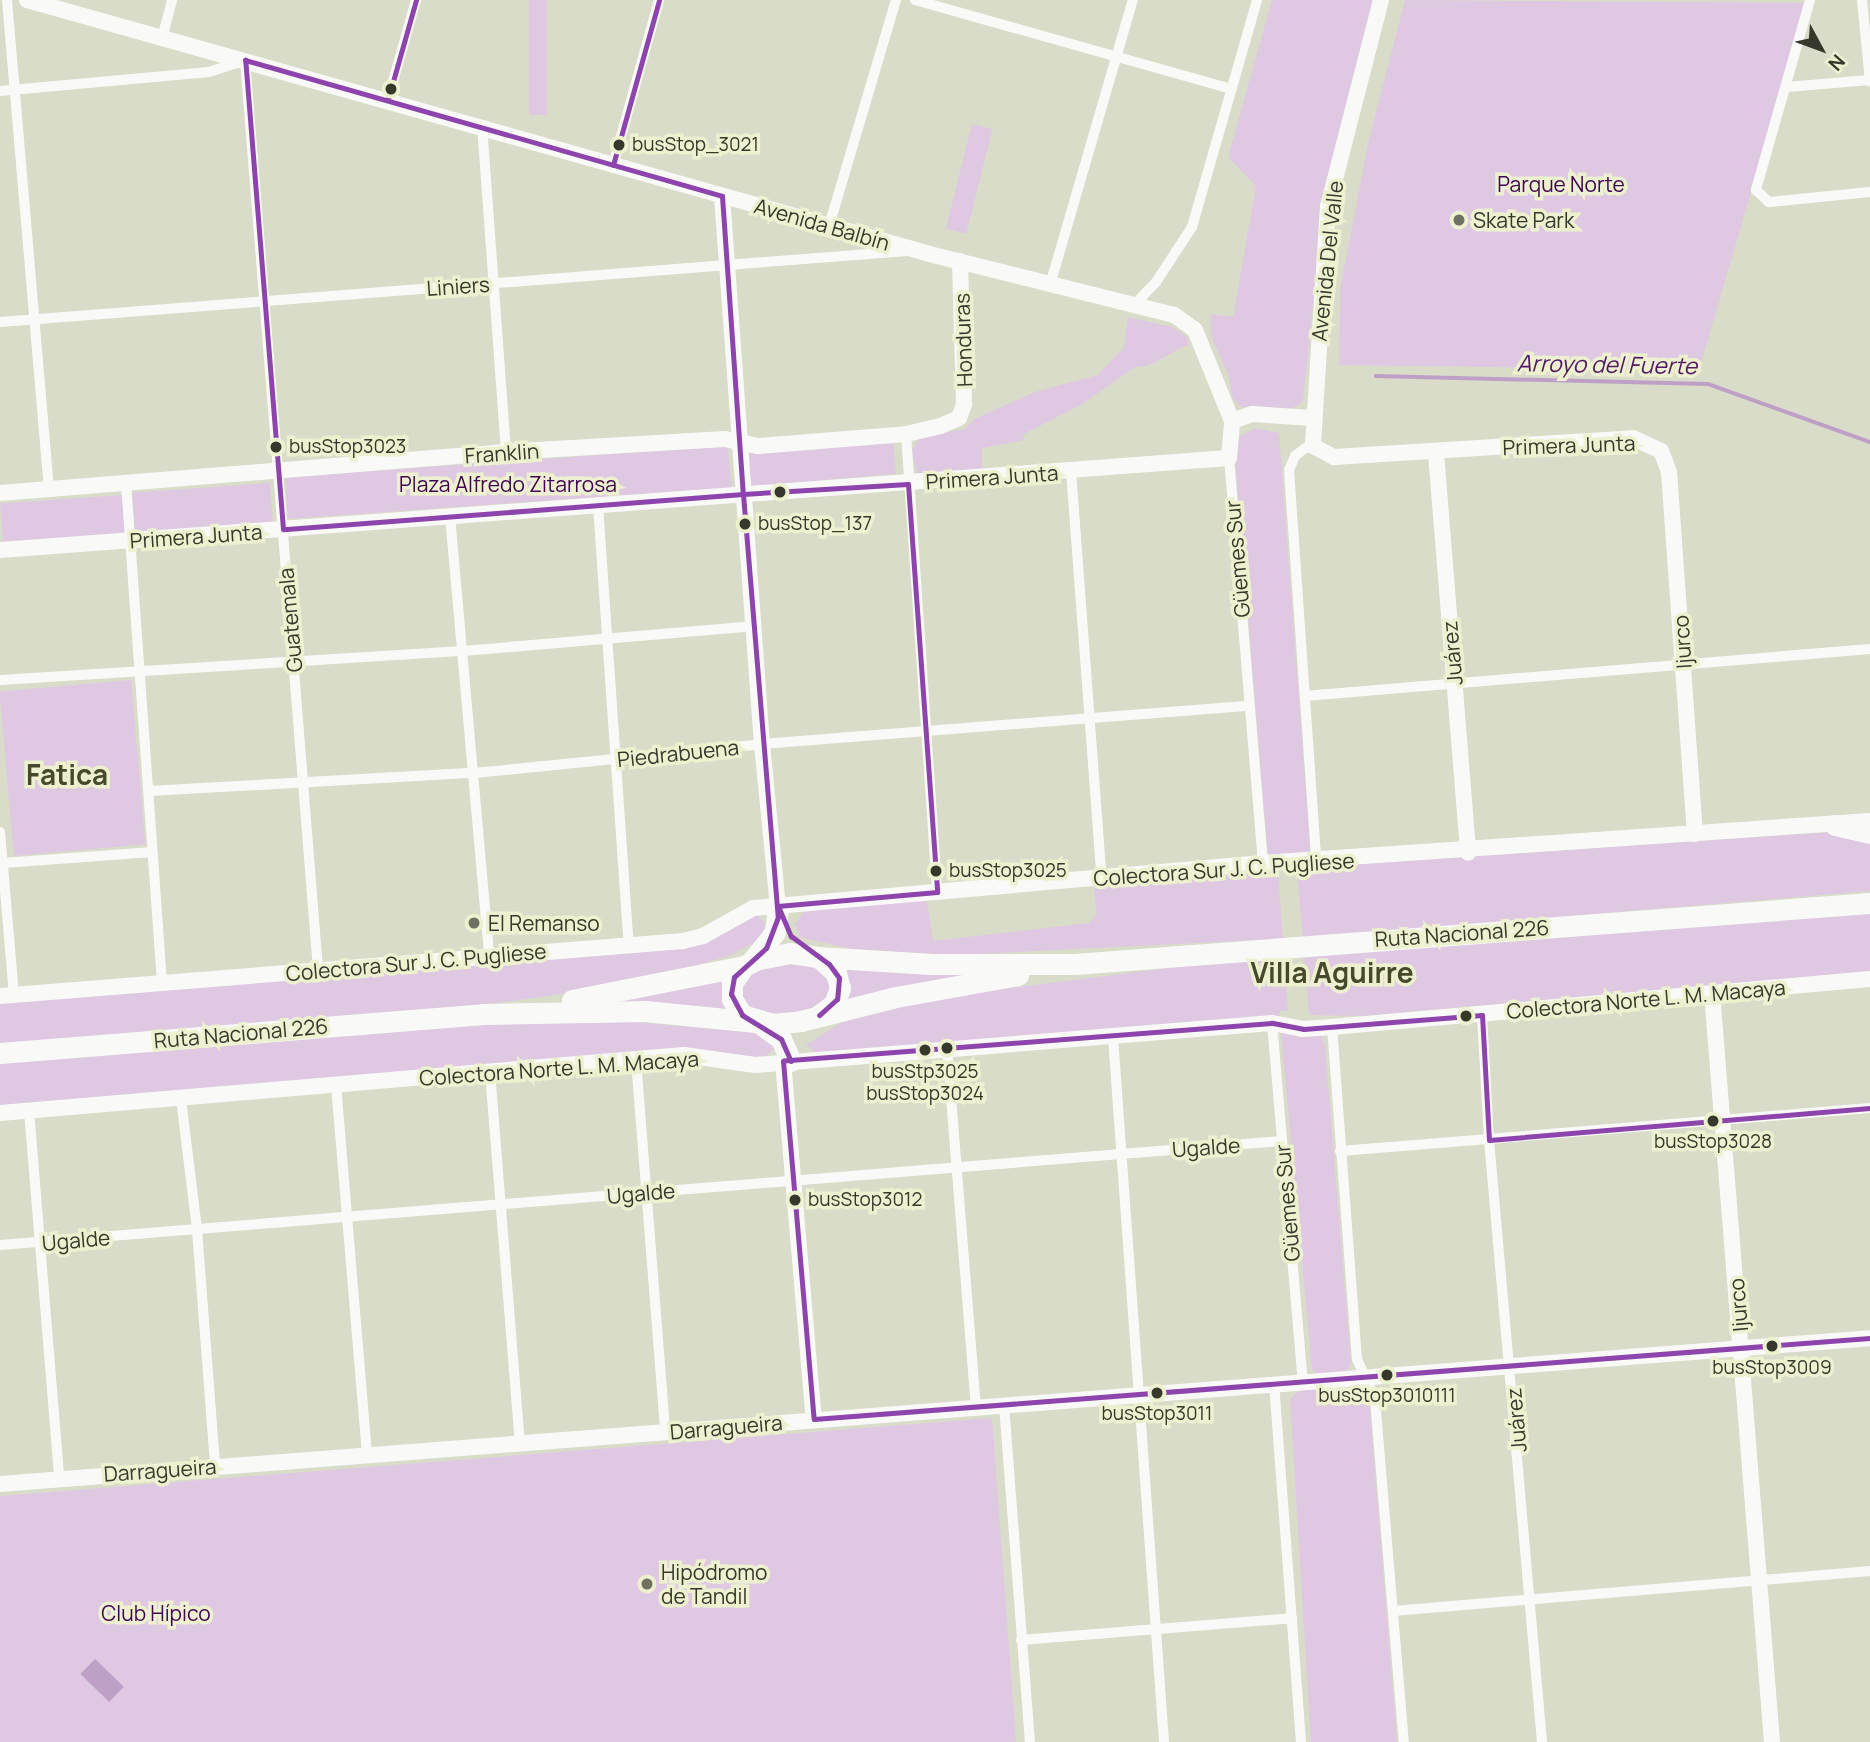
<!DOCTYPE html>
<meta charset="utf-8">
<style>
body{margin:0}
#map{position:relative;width:1870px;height:1742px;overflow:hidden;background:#dadcca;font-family:Manrope,sans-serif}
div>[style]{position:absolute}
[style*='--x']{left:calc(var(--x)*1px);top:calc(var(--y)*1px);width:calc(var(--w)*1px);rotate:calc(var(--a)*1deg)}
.green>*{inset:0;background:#dec8e2;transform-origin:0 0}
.water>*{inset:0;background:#bea0c6;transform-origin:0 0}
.stream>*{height:3.5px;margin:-1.75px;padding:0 1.75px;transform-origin:1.75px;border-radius:1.75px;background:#bea0c6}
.street>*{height:10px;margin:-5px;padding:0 5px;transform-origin:5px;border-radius:5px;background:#f9faf7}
.secondary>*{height:16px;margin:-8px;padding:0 8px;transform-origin:8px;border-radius:8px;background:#f9faf7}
.highway>*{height:21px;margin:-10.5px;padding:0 10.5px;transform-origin:10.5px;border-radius:10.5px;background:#f9faf7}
.bus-1>*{height:5px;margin:-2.5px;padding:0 2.5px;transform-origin:2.5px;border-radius:2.5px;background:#8e44ad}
.dots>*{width:19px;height:19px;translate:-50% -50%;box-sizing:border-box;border:4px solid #edf1cf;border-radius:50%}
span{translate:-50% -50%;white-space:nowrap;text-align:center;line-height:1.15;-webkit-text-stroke:7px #edf1cf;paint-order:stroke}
.bus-label{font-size:19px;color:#36382b}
.left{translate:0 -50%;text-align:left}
.park-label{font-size:21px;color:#420555}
.poi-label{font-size:21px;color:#36382b}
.street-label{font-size:21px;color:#36382b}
.water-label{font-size:23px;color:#521a66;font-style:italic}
.district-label{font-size:28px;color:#47492d;font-weight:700}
.north{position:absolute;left:1786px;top:14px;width:70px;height:70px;-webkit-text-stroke:5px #edf1cf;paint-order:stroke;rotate:131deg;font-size:19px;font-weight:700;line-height:28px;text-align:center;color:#36382b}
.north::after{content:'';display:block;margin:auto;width:24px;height:32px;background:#36382b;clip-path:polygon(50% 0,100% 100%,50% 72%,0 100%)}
</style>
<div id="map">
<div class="green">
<i style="left:529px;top:0;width:18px;height:115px"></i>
<i style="clip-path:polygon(1272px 0,1378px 0,1319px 246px,1303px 401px,1293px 408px,1242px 407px,1233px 399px,1228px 374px,1211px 336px,1211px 314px,1233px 317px,1256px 186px,1228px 157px)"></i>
<i style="clip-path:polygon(1405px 0,1806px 3px,1699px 370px,1339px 365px,1340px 289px,1369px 139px)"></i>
<i style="left:972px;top:124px;width:21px;height:108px;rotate:14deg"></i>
<i style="clip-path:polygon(1128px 317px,1172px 327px,1187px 337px,1189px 344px,1147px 366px,1135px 367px,1082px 404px,1024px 434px,1023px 440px,982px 448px,982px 469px,917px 474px,912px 450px,920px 438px,964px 429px,974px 419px,1035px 392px,1098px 375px,1124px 347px)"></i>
<i style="clip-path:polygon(1255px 428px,1279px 433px,1310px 846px,1309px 854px,1268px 858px,1235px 458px,1237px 438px)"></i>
<i style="left:893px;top:441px;width:33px;height:149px;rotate:85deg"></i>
<i style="left:728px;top:446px;width:42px;height:444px;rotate:86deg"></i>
<i style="left:270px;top:483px;width:40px;height:138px;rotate:86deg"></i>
<i style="left:122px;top:495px;width:39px;height:122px;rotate:86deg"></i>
<i style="left:131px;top:680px;width:165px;height:132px;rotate:85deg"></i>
<i style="clip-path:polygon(1834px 832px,1870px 839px,1870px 891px,1314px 937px,1870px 910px,1870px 971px,1363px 1016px,1309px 1015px,1297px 868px)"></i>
<i style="clip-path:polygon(1278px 871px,1288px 1011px,1280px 1011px,1279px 1018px,815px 1052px,806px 1045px,842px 1022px,939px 997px,1280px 954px,1279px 939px,957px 955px,852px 949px,800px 937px,795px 924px,805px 910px,927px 900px,933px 941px,1089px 923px,1097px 914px,1093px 884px)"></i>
<i style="clip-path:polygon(755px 913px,765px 923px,761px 939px,728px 956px,675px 972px,549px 996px,430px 1012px,0 1045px,0 1000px,675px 946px)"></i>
<i style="clip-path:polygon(807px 961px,831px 975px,828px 1003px,784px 1017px,748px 1010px,738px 985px,750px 968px)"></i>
<i style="clip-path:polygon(838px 962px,1010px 970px,842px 1005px)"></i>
<i style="clip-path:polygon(729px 972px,734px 1016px,566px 1004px)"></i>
<i style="clip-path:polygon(597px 1019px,752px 1032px,773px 1040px,774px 1049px,765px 1057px,731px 1058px,690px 1050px,0 1106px,0 1061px,484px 1022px)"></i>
<i style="clip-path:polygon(1281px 1032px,1321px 1035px,1325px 1047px,1351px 1364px,1345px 1373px,1316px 1374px,1312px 1369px)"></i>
<i style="clip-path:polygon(1358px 1387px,1369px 1398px,1397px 1742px,1311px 1742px,1290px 1399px,1300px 1390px)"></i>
<i style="clip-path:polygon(992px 1418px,1016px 1742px,0 1742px,0 1496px)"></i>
</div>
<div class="water">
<i style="left:95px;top:1659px;width:40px;height:21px;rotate:44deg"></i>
</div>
<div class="stream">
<i style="--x:1376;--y:376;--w:332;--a:1.4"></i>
<i style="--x:1708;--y:384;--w:172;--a:19.7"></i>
</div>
<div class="street">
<i style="--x:7;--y:0;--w:491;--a:85.1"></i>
<i style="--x:915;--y:0;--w:328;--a:15.7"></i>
<i style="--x:1810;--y:0;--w:198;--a:105.9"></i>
<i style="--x:1756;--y:190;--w:18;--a:43"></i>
<i style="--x:1769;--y:202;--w:101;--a:-5.7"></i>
<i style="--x:1862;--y:0;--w:82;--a:84.4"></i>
<i style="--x:162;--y:38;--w:39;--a:-75"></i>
<i style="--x:1787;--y:87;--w:83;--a:-4.8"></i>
<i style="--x:0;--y:91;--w:210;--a:-5.2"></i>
<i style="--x:209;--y:72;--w:38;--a:-18"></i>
<i style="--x:245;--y:60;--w:913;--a:85.41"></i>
<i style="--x:388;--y:99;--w:103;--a:-74.2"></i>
<i style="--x:482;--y:125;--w:328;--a:85.8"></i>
<i style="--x:613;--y:165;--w:171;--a:-74.4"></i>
<i style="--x:829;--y:226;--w:236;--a:-73.5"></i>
<i style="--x:1050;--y:285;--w:297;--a:-73.8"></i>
<i style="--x:1133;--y:306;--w:33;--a:-46"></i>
<i style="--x:1156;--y:282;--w:66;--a:-56.8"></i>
<i style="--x:1192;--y:227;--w:236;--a:-74"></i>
<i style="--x:0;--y:322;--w:910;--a:-4.48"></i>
<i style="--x:906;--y:434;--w:459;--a:86.1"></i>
<i style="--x:1312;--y:443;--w:21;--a:143"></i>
<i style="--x:1295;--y:456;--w:15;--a:113"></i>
<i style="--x:1289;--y:470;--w:392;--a:86"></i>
<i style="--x:1229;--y:458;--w:406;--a:85.2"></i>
<i style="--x:1071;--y:471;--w:409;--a:85.7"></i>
<i style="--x:126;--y:483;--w:501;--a:85.88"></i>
<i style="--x:598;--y:506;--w:440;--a:86"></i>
<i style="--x:450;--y:516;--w:441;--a:84.9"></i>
<i style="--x:0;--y:680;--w:464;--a:-3.6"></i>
<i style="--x:463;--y:651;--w:291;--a:-4.9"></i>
<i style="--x:1305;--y:696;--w:567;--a:-4.76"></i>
<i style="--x:149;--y:791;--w:325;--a:-3.2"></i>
<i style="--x:474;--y:773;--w:289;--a:-5.7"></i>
<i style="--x:762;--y:744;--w:488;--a:-4.5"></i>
<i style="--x:0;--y:832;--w:164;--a:85.1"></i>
<i style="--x:3;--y:863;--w:150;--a:-4.2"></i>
<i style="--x:1482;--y:1015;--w:125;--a:86.8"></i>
<i style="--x:1489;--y:1140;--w:604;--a:84.97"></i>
<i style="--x:1272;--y:1023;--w:360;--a:85.1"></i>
<i style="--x:1332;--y:1027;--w:333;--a:85.7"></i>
<i style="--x:1357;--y:1359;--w:44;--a:65.8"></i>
<i style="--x:1375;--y:1399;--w:344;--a:85.2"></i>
<i style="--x:1113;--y:1037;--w:707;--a:85.86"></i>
<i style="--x:947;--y:1048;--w:360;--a:85.4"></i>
<i style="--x:636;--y:1060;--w:373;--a:85.5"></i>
<i style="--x:490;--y:1072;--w:371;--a:85.4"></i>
<i style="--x:336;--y:1085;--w:370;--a:85.2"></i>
<i style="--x:181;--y:1099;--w:132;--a:83"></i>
<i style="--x:197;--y:1230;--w:237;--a:85.6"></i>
<i style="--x:29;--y:1110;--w:369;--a:85.3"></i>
<i style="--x:1340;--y:1151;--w:532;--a:-4.64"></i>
<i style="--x:0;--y:1245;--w:1286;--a:-4.64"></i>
<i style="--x:1274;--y:1383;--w:360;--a:85.7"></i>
<i style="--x:1004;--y:1405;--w:338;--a:85.6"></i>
<i style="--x:1393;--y:1611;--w:479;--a:-4.8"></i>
<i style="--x:1021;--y:1640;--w:272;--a:-4.6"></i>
</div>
<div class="secondary">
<i style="--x:1381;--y:0;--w:213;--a:104.4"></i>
<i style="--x:1328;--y:206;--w:240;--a:93.6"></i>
<i style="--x:1313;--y:446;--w:24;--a:28"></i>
<i style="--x:1334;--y:457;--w:300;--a:-3.6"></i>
<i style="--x:1633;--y:438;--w:31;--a:25"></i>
<i style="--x:1661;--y:451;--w:22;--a:69"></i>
<i style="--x:1669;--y:472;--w:363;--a:85.9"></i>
<i style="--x:722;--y:196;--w:549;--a:85.83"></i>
<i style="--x:762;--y:744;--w:163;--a:84.4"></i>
<i style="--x:1232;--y:421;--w:21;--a:-19"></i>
<i style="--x:1252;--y:414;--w:60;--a:3.8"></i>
<i style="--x:1436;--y:453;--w:401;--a:85.4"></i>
<i style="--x:0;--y:493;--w:508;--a:-4.63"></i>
<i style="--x:506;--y:452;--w:219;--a:-3.4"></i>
<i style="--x:725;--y:439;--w:34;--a:12"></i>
<i style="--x:758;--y:446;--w:148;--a:-4.6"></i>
<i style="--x:906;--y:434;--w:35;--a:-13"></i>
<i style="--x:940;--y:426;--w:21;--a:-23"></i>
<i style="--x:959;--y:418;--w:15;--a:-70"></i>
<i style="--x:964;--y:404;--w:143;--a:-91.6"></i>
<i style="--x:0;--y:550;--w:1232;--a:-4.28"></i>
<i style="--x:1229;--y:458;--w:37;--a:-85"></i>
<i style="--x:1232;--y:421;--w:98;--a:-112.1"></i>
<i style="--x:1195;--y:330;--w:26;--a:-144"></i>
<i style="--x:1174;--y:315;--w:252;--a:-166"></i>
<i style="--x:930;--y:254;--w:938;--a:-164.29"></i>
<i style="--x:1712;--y:993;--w:751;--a:85.42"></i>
<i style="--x:0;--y:996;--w:685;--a:-4.6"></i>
<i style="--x:683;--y:941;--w:21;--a:-14"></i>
<i style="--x:703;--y:936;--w:57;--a:-29.2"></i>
<i style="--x:753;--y:908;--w:512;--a:-5.04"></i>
<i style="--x:1263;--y:863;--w:608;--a:-3.96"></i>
<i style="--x:783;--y:1061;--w:359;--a:85.1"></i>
<i style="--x:0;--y:1113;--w:686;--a:-4.85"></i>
<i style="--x:684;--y:1055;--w:72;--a:8"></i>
<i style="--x:755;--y:1065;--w:519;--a:-4.64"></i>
<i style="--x:1272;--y:1023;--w:31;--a:11"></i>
<i style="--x:1302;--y:1029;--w:30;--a:-4"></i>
<i style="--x:1332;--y:1027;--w:540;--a:-5.1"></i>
<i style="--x:0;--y:1484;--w:1876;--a:-4.46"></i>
</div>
<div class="highway">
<i style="--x:1835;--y:825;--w:36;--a:13"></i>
<i style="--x:818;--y:957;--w:113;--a:3.5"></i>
<i style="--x:931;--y:964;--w:144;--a:0"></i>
<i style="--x:1075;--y:964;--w:797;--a:-4.39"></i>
<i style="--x:751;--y:962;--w:38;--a:-51"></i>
<i style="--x:775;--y:932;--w:26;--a:-83"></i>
<i style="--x:572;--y:1000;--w:175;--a:-11.2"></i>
<i style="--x:819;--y:1015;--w:19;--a:-36"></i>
<i style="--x:834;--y:1004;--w:17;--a:-69"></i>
<i style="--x:840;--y:988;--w:16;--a:-105"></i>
<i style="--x:836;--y:973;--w:24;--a:-138"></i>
<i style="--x:818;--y:957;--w:28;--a:-172"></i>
<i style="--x:790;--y:953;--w:33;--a:169"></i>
<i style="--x:758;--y:959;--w:16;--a:153"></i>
<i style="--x:744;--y:966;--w:21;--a:125"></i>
<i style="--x:732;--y:983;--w:16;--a:90"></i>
<i style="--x:732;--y:999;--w:19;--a:58"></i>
<i style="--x:742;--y:1015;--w:32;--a:16"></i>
<i style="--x:773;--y:1024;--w:28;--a:-6"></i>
<i style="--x:801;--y:1021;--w:98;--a:-14.2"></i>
<i style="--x:896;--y:997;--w:124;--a:-10.2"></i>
<i style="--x:759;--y:1023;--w:27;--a:36"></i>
<i style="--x:781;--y:1039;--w:24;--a:66"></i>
<i style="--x:0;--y:1053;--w:485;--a:-4.6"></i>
<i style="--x:483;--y:1014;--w:162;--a:-1.1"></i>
<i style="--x:645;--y:1011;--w:111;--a:5.7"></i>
</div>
<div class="bus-1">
<i style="--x:245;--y:60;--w:496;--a:15.9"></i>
<i style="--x:722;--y:196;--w:299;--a:86"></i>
<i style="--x:743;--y:494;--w:461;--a:175.6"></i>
<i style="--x:283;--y:529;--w:471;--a:-94.6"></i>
<i style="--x:388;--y:99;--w:103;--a:-74.2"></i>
<i style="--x:613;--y:165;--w:171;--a:-74.4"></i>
<i style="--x:743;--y:494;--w:424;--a:85.3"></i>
<i style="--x:778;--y:917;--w:33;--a:111"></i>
<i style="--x:766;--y:948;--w:43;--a:137.8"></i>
<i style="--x:734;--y:977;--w:17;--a:100"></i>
<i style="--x:731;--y:994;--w:24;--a:62"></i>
<i style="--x:742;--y:1015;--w:46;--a:31.6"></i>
<i style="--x:781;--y:1039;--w:24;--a:66"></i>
<i style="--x:743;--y:494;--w:165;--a:-3.5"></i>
<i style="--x:908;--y:484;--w:409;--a:85.9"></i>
<i style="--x:937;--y:892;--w:160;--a:175"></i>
<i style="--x:778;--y:906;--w:33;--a:67"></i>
<i style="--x:791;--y:936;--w:47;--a:36.4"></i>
<i style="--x:829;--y:964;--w:17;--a:54"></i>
<i style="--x:839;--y:978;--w:21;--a:95"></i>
<i style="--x:837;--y:999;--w:24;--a:138"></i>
<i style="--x:1870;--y:1108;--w:382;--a:175.2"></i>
<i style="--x:1489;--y:1140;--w:125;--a:-93.2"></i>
<i style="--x:1482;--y:1015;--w:179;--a:175.5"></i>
<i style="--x:1304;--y:1029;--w:33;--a:-169"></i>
<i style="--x:1272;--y:1023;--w:490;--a:175.6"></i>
<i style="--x:783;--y:1061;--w:359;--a:85.1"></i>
<i style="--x:814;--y:1419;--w:1059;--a:-4.39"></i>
</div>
<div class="dots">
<i style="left:391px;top:89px;background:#36382b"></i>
<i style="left:619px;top:145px;background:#36382b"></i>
<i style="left:1459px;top:220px;background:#6f7163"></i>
<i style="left:276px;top:447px;background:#36382b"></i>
<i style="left:780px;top:492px;background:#36382b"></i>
<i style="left:745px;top:524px;background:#36382b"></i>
<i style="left:936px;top:871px;background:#36382b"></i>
<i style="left:474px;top:923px;background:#6f7163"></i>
<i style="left:1466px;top:1016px;background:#36382b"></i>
<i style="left:947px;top:1048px;background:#36382b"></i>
<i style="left:925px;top:1050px;background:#36382b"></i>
<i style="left:1713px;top:1121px;background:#36382b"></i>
<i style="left:795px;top:1200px;background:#36382b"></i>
<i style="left:1772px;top:1346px;background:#36382b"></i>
<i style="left:1387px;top:1375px;background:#36382b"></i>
<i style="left:1157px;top:1393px;background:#36382b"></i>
<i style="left:647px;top:1584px;background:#6f7163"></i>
</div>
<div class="bus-label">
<span class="left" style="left:632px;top:145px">busStop_3021</span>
<span class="left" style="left:289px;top:447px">busStop3023</span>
<span class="left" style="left:758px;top:524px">busStop_137</span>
<span class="left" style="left:949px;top:871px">busStop3025</span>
<span style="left:925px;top:1083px">busStp3025<br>busStop3024</span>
<span style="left:1713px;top:1142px">busStop3028</span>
<span class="left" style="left:808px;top:1200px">busStop3012</span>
<span style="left:1772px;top:1368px">busStop3009</span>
<span style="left:1387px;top:1396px">busStop3010111</span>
<span style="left:1157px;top:1414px">busStop3011</span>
</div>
<div class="park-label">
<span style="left:1561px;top:184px">Parque Norte</span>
<span style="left:508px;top:484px">Plaza Alfredo Zitarrosa</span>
<span style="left:156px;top:1613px">Club Hípico</span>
</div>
<div class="poi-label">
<span class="left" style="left:1473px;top:220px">Skate Park</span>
<span class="left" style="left:488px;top:923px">El Remanso</span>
<span class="left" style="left:661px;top:1584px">Hipódromo<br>de Tandil</span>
</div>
<div class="street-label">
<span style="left:822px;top:224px;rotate:16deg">Avenida Balbín</span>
<span style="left:1327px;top:261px;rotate:-84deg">Avenida Del Valle</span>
<span style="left:458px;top:286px;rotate:-4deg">Liniers</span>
<span style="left:963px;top:340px;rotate:-92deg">Honduras</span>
<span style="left:1569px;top:445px;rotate:-2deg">Primera Junta</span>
<span style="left:502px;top:453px;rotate:-4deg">Franklin</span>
<span style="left:992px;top:477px;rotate:-4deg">Primera Junta</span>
<span style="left:196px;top:536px;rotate:-4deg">Primera Junta</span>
<span style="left:1237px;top:559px;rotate:-95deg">Güemes Sur</span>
<span style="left:290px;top:620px;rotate:-95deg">Guatemala</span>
<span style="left:1682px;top:642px;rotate:-94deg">Ijurco</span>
<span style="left:1452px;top:653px;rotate:-95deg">Juárez</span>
<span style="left:678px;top:753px;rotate:-6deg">Piedrabuena</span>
<span style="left:1224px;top:869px;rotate:-4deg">Colectora Sur J. C. Pugliese</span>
<span style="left:1462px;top:933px;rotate:-4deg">Ruta Nacional 226</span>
<span style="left:416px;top:962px;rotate:-5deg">Colectora Sur J. C. Pugliese</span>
<span style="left:1646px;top:999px;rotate:-5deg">Colectora Norte L. M. Macaya</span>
<span style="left:241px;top:1033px;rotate:-5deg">Ruta Nacional 226</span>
<span style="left:559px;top:1068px;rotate:-4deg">Colectora Norte L. M. Macaya</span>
<span style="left:1206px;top:1147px;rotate:-4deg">Ugalde</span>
<span style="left:641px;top:1193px;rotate:-5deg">Ugalde</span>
<span style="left:1287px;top:1203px;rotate:-95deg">Güemes Sur</span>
<span style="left:76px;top:1240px;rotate:-5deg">Ugalde</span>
<span style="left:1738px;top:1305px;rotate:-95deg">Ijurco</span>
<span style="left:1516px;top:1420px;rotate:-95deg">Juárez</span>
<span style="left:726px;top:1427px;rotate:-5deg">Darragueira</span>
<span style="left:160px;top:1470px;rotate:-4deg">Darragueira</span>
</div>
<div class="water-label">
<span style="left:1607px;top:364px;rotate:1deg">Arroyo del Fuerte</span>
</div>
<div class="district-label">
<span style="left:67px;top:774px">Fatica</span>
<span style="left:1332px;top:972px">Villa Aguirre</span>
</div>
<div class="north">N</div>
</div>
